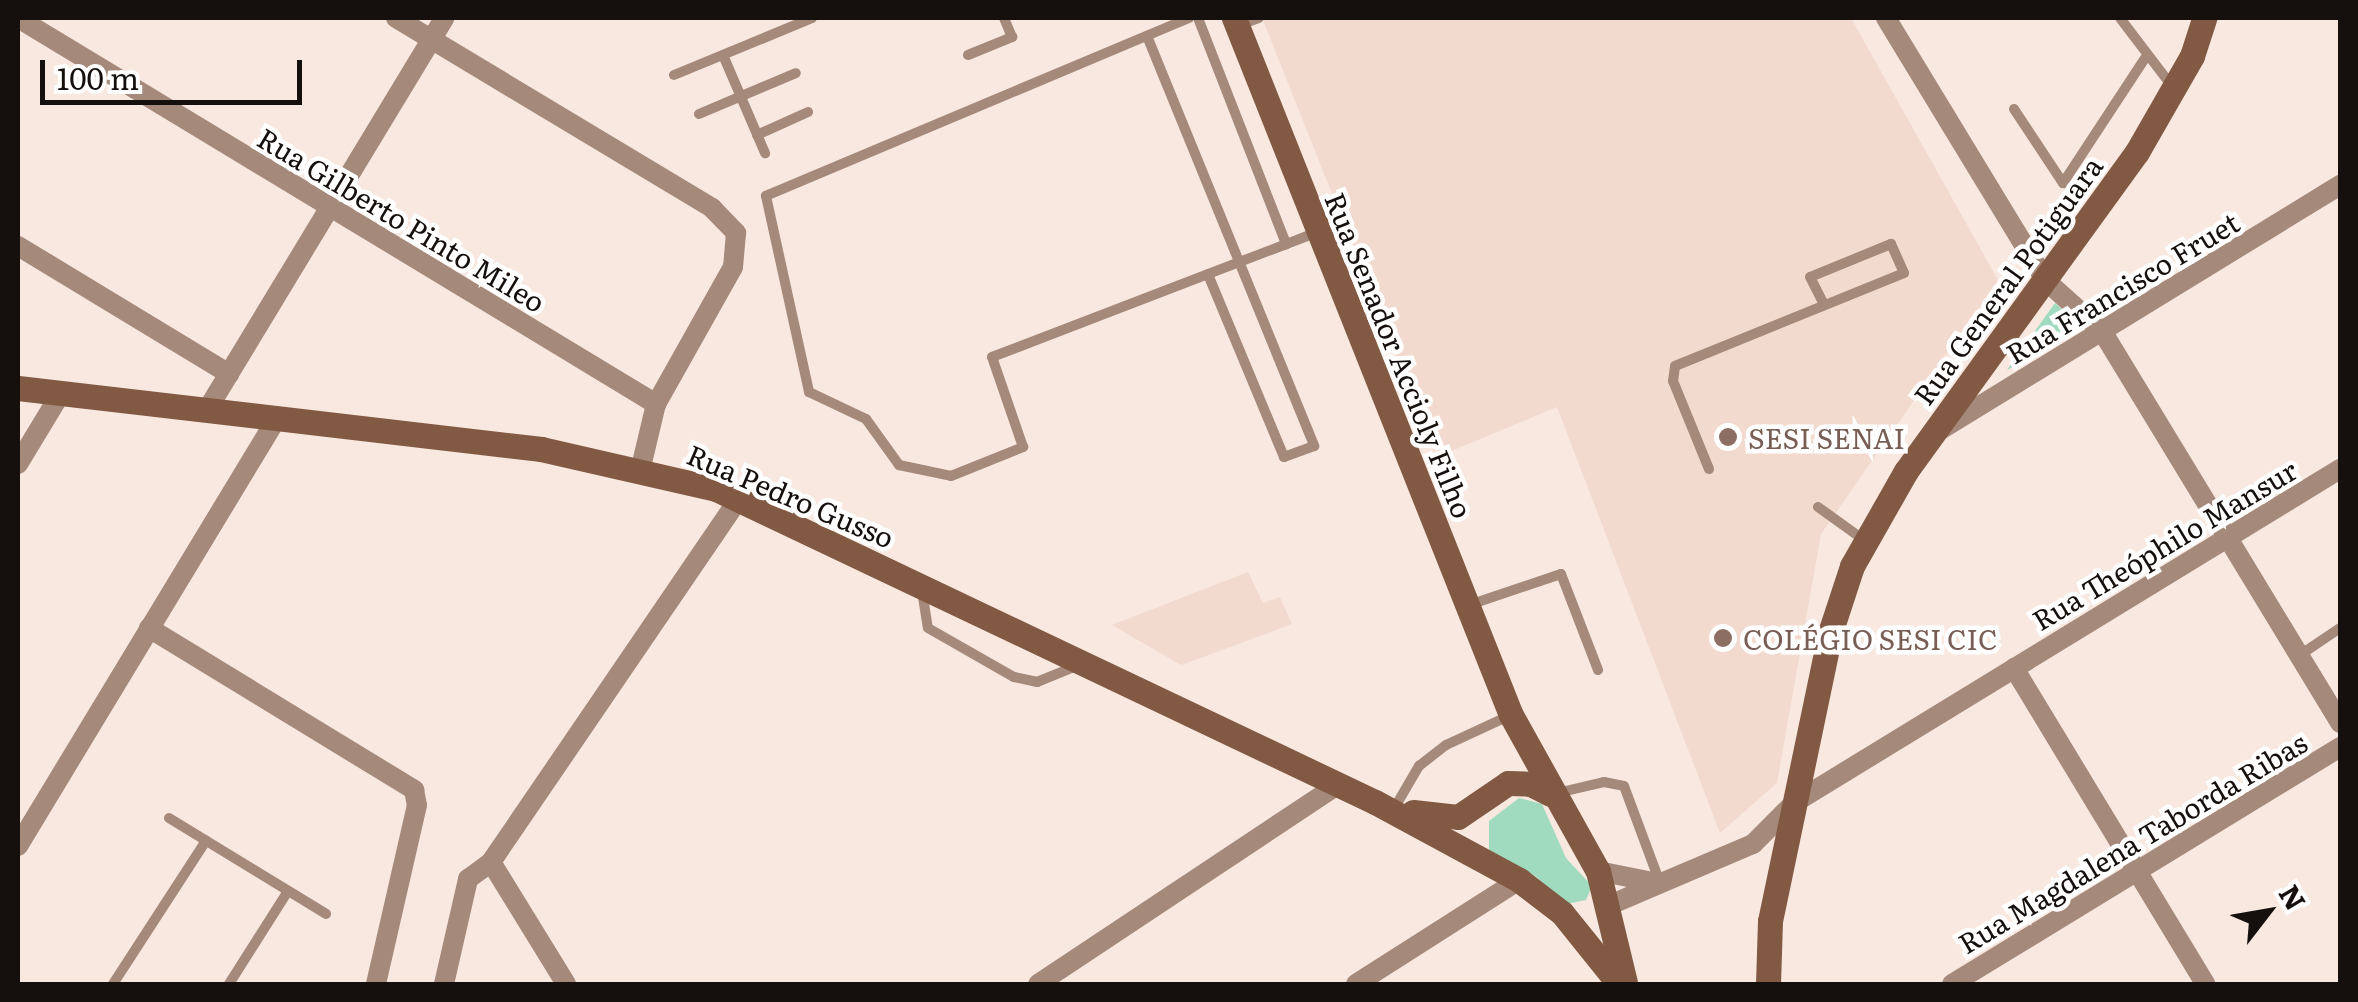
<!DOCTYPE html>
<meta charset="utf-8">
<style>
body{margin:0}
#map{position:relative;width:2358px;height:1002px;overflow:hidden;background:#f8e8e0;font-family:Literata,serif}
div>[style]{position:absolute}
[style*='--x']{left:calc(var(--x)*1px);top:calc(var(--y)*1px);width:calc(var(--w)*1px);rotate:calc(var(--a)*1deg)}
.built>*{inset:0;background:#f2dace}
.green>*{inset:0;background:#a1dbbf}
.lane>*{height:10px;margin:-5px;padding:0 5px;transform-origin:5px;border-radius:5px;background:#a5897a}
.street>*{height:20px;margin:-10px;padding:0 10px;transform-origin:10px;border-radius:10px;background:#a5897a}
.secondary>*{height:25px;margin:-12.5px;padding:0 12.5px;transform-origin:12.5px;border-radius:12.5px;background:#825a43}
.dots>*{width:28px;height:28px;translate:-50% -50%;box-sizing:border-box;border:5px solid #fff;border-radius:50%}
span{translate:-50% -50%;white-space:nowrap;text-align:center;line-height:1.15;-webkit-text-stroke:9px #fff;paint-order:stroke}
.street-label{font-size:28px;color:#15100d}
.education-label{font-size:28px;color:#785e54}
.left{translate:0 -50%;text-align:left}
.frame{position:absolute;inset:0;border:20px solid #15100d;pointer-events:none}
.north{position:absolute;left:2218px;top:862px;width:100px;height:100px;-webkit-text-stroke:8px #fff;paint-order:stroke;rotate:59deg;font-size:28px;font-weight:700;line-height:40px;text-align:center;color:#15100d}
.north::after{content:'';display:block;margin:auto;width:35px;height:45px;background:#15100d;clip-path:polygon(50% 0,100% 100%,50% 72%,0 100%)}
.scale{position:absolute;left:40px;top:60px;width:262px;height:45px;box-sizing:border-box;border:5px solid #15100d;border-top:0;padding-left:12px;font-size:30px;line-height:35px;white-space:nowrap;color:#15100d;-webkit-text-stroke:8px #fff;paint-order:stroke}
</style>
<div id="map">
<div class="built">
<i style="clip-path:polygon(1262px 18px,1851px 18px,1998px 280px,1821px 534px,1777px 783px,1720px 833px,1557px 407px,1437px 457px)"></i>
<i style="clip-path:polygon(1248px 572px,1263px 603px,1280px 597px,1292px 624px,1181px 665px,1112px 625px)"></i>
</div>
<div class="green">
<i style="clip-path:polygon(2055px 303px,2084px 328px,2007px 370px)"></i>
<i style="clip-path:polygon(1519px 798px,1542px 804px,1566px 858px,1592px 886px,1586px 900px,1566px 904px,1535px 876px,1489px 852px,1489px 821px)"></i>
</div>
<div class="lane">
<i style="--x:1189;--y:18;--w:459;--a:157.2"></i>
<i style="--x:766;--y:196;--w:201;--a:77.6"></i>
<i style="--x:809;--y:392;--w:63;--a:25.3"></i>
<i style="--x:866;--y:419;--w:57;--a:54.3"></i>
<i style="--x:899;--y:465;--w:53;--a:11.9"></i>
<i style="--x:951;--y:476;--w:78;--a:-21.9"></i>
<i style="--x:1023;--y:447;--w:95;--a:-109"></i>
<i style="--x:992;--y:357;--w:348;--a:-21"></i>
<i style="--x:1198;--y:18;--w:243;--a:68.7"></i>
<i style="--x:2120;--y:18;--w:89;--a:52.7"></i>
<i style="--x:1237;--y:26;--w:23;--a:-20"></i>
<i style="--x:1147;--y:36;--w:443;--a:67.8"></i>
<i style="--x:1314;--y:446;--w:32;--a:160"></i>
<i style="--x:1284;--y:457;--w:198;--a:-112.6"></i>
<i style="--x:723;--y:55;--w:107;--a:66.8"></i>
<i style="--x:968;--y:55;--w:48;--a:-22.2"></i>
<i style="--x:1012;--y:37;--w:21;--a:-113"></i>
<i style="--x:674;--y:75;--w:149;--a:-22.4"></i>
<i style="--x:2014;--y:109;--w:89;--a:56.5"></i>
<i style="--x:2063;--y:183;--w:149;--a:-56.7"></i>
<i style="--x:699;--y:114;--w:105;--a:-22.9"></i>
<i style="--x:757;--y:135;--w:56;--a:-24.3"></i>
<i style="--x:1709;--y:469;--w:95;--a:-112.2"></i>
<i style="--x:1673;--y:381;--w:15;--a:-82"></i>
<i style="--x:1675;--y:366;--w:247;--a:-22.1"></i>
<i style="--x:1904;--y:273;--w:32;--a:-114"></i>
<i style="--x:1891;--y:244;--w:87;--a:157.8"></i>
<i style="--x:1810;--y:277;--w:29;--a:63"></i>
<i style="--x:1818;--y:507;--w:57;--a:35.7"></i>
<i style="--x:922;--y:591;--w:37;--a:81"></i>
<i style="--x:928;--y:628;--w:99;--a:29.7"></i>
<i style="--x:1014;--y:677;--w:24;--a:12"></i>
<i style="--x:1037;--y:682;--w:48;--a:-22.2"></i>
<i style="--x:1469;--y:605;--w:97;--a:-18.6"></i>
<i style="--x:1561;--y:574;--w:103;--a:68.9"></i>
<i style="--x:2300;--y:655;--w:48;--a:-34"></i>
<i style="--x:1557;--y:793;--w:48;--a:-13.2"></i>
<i style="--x:1604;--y:782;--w:20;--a:11"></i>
<i style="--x:1624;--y:786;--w:103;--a:69.6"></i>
<i style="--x:1395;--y:807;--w:48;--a:-59.7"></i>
<i style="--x:1419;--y:766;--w:34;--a:-38"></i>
<i style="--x:1446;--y:745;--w:72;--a:-24.8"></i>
<i style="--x:169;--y:818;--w:184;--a:31.4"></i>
<i style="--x:113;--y:984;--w:171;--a:-57"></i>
<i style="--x:229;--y:984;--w:110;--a:-57.6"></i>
</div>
<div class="street">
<i style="--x:18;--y:18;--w:746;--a:31.17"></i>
<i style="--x:396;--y:18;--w:369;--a:31"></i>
<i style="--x:712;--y:208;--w:35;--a:46"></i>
<i style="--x:736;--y:233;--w:34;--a:95"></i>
<i style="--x:733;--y:267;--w:157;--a:119.3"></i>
<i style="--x:656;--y:404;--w:65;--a:103.4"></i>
<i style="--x:1886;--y:18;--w:306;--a:58.7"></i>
<i style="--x:2045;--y:280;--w:76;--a:41.8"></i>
<i style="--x:2102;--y:331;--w:459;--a:58.7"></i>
<i style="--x:18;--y:246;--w:247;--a:31.2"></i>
<i style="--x:207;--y:410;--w:458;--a:-58.8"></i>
<i style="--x:1937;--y:432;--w:473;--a:-31.5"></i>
<i style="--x:18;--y:464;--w:83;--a:-58.8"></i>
<i style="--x:149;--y:628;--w:311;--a:31.4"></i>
<i style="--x:414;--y:790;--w:15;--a:79"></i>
<i style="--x:417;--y:805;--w:184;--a:102.9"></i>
<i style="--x:2014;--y:668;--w:369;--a:58.8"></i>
<i style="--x:18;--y:846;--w:500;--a:-58.82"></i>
<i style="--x:491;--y:862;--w:143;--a:58.4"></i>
<i style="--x:1598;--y:871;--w:56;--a:11.3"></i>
<i style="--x:1605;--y:907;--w:161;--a:-23.1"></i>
<i style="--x:1753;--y:844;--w:58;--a:-45"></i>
<i style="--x:1794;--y:803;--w:640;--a:-31.46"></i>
<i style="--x:444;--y:984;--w:108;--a:-77.1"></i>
<i style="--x:468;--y:879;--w:29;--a:-36"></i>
<i style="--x:491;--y:862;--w:440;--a:-55.7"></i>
<i style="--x:1038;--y:984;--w:361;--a:-33.6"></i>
<i style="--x:1356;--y:984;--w:193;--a:-32.5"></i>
<i style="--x:1952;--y:984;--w:455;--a:-31.4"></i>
</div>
<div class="secondary">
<i style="--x:1234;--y:18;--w:750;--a:68.33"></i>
<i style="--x:1511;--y:715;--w:179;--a:60.9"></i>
<i style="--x:1598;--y:871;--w:115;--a:76.4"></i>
<i style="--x:18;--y:388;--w:527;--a:6.65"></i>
<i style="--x:541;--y:449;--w:180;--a:12.9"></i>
<i style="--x:716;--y:489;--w:730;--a:25.41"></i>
<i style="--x:1375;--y:802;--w:164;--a:28.4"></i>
<i style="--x:1519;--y:880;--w:54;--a:37.5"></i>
<i style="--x:1562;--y:913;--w:91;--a:51.2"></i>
<i style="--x:1413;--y:812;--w:45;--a:6.3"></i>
<i style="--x:1458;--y:817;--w:60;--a:-34.2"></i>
<i style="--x:1508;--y:783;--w:23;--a:2"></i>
<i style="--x:1531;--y:784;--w:22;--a:27"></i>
<i style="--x:1768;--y:984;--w:63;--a:-88.2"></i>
<i style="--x:1770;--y:921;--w:297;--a:-78.2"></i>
<i style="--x:1831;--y:630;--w:67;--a:-71.8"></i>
<i style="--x:1852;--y:566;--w:109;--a:-60.4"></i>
<i style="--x:1906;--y:471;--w:394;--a:-54.1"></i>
<i style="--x:2137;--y:152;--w:111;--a:-60.2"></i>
<i style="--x:2192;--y:56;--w:40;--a:-72"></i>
</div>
<div class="dots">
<i style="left:1728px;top:437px;background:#8d6e63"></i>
<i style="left:1723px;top:638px;background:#8d6e63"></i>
</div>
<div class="street-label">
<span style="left:402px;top:219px;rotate:31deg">Rua Gilberto Pinto Mileo</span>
<span style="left:2007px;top:280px;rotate:-54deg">Rua General Potiguara</span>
<span style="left:2122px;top:287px;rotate:-31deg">Rua Francisco Fruet</span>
<span style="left:1400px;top:355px;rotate:68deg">Rua Senador Accioly Filho</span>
<span style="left:791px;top:495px;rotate:23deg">Rua Pedro Gusso</span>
<span style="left:2164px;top:544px;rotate:-31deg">Rua Theóphilo Mansur</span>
<span style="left:2132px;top:842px;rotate:-31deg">Rua Magdalena Taborda Ribas</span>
</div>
<div class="education-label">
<span class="left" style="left:1748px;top:437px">SESI SENAI</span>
<span class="left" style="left:1743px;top:638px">COLÉGIO SESI CIC</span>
</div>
<div class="frame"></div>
<div class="north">N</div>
<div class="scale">100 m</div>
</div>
